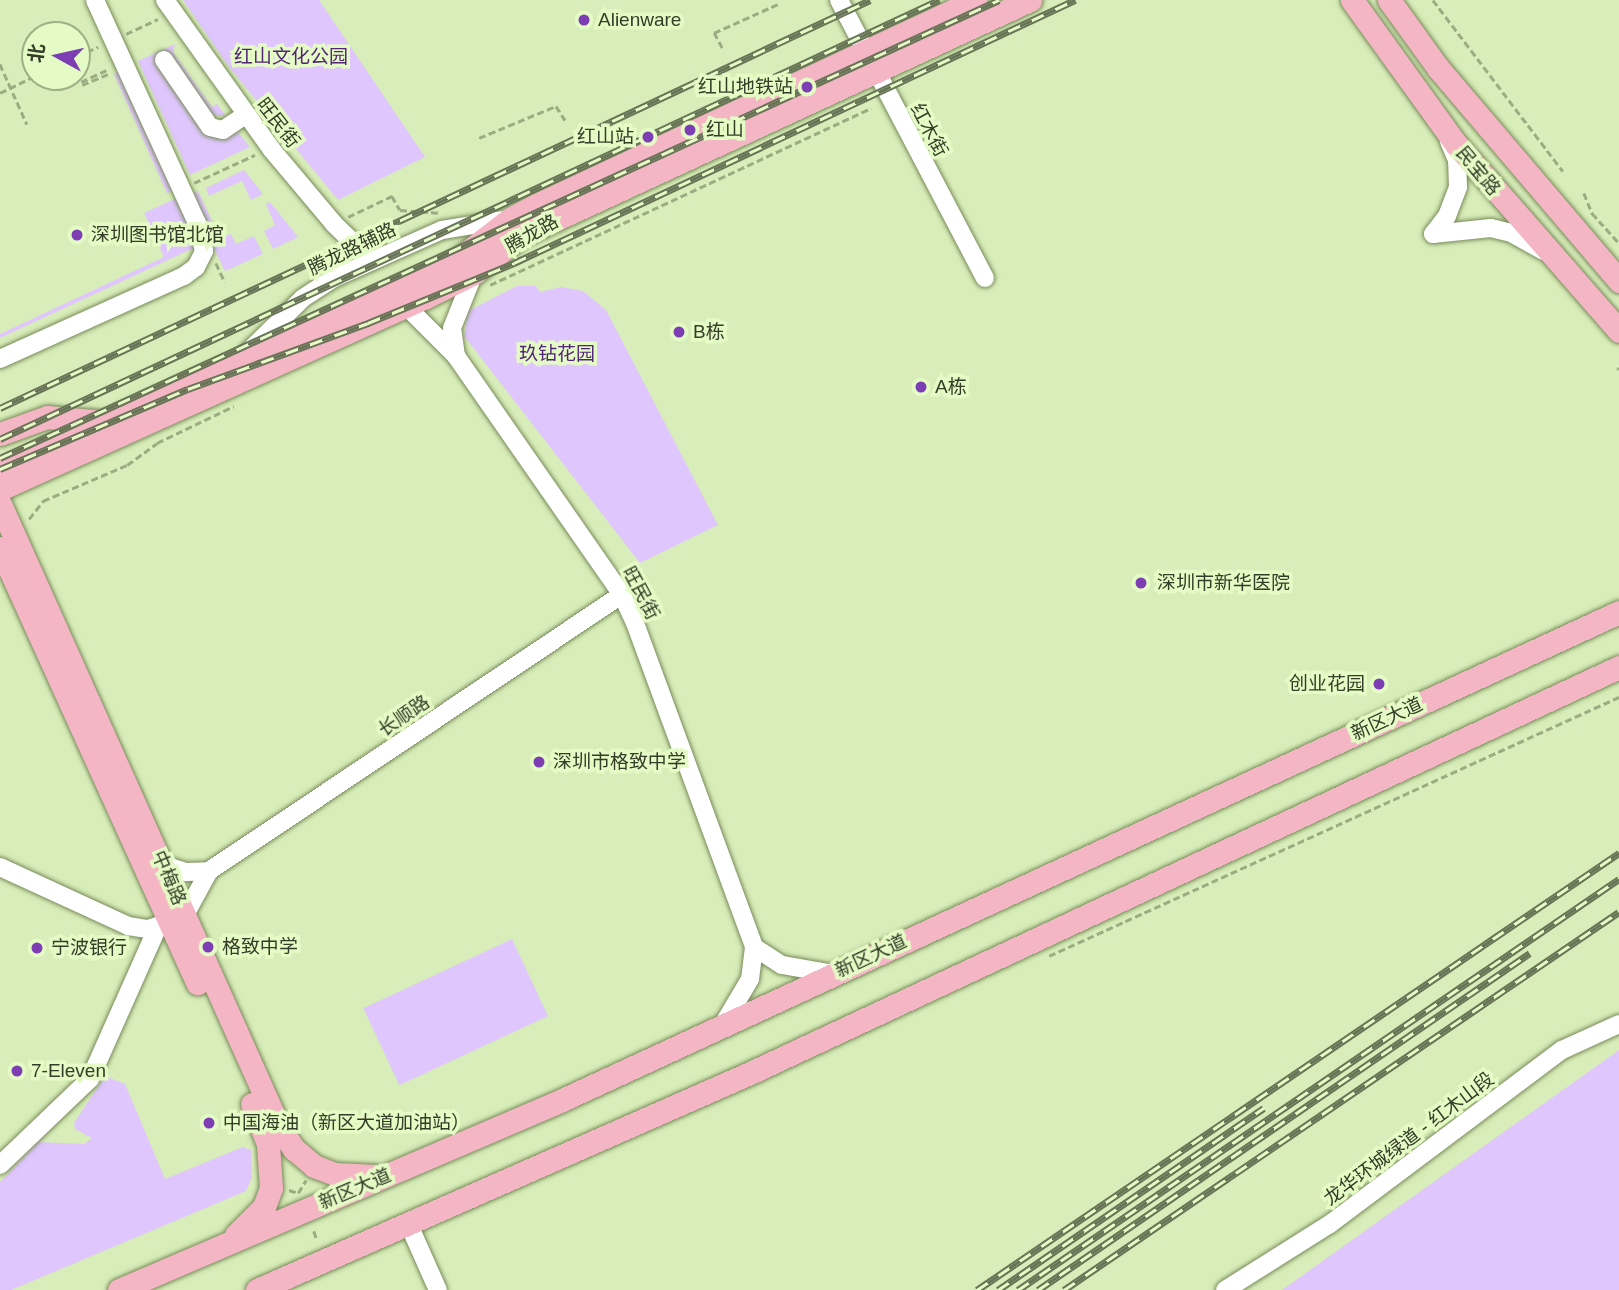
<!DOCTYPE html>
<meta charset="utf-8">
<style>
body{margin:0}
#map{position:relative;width:1619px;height:1290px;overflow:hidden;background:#d8edb9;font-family:Arial,"Noto Sans SC",sans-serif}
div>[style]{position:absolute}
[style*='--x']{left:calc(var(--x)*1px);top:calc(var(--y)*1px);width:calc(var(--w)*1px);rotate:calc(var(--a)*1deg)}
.green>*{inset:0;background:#dfc6fc;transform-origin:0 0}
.path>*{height:2.5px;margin-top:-1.25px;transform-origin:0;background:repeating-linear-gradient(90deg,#9bac83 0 7px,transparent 0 10.5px)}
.roads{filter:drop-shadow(0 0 2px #788b5a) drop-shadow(0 0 2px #788b5a)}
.minor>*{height:18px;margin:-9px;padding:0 9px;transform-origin:9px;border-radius:9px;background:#fff}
.major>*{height:23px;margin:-11.5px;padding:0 11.5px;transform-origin:11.5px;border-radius:11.5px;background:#f4b5c4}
.rail>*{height:7px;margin-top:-3.5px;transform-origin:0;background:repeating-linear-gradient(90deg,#e5fbc5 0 13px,#677455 0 26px);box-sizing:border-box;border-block:2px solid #677455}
.dots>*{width:19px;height:19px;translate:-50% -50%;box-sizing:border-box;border:4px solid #e5fbc5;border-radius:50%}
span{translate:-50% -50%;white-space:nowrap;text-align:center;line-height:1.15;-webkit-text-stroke:7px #e5fbc5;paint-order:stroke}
.poi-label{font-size:19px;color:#343d28}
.left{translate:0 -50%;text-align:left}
.right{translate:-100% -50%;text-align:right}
.park-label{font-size:19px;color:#522478}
.street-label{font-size:19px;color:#343d28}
.north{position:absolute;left:21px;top:21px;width:70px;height:70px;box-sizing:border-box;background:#e5fbc5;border:2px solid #9eaf86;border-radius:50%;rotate:278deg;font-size:19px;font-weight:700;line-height:28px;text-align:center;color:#343d28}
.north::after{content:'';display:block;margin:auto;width:24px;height:32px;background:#7d3eb3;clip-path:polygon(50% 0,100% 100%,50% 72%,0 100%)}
</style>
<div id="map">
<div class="green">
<i style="clip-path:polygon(183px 0,319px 0,425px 157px,338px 200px,229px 67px)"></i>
<i style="clip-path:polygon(175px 44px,173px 52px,212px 107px,217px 104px,226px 116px,213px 116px,204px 132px,221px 138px,238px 132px,250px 147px,190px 175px,138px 61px)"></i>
<i style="left:122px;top:70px;width:131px;height:9px;rotate:66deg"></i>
<i style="clip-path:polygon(244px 170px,263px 194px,251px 200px,242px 181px,209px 196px,206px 188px)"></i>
<i style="left:198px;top:191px;width:45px;height:9px;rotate:65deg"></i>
<i style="clip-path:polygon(179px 197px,198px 242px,196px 247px,0 338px,0 334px,164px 257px,144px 213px)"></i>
<i style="clip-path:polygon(270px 202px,298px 237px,273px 249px,264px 231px,275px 225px,266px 204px)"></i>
<i style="clip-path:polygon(231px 234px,236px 244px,254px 236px,263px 254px,225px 271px,211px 243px)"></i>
<i style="clip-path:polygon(517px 286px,536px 286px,540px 292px,561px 287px,583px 291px,606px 310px,718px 525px,640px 563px,464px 336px,468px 311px)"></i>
<i style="left:512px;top:939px;width:85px;height:164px;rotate:65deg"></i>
<i style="clip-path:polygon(1619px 1050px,1619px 1290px,1282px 1290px)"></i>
<i style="clip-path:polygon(105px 1076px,125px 1084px,165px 1179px,243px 1147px,251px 1150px,252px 1177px,246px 1191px,11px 1290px,0 1290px,0 1182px,38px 1142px,84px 1144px,92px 1138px,75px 1129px,74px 1123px)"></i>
</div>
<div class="path">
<i style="--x:1433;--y:0;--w:215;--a:52.8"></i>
<i style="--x:126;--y:34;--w:35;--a:-25"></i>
<i style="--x:722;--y:48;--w:17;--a:-118"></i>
<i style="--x:714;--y:33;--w:70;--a:-24.4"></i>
<i style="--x:77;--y:56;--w:23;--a:-23"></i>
<i style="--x:0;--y:64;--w:66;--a:65.8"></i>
<i style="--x:81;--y:82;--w:31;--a:-25"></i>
<i style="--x:82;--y:85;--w:30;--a:-23"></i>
<i style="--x:0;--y:93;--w:39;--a:-26"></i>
<i style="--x:479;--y:138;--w:83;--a:-22.6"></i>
<i style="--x:556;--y:106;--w:17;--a:57"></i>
<i style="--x:194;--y:183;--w:67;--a:-24.7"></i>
<i style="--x:1584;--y:193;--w:22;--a:68"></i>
<i style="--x:1592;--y:213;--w:40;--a:48"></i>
<i style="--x:348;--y:217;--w:49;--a:-25.5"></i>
<i style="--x:392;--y:196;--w:16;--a:60"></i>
<i style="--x:400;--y:210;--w:41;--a:4.2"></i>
<i style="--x:216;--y:263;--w:21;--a:65"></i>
<i style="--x:490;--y:285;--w:420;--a:-24.9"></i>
<i style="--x:1617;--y:368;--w:2;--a:27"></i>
<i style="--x:29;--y:519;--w:23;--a:-52"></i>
<i style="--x:43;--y:501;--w:91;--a:-23.2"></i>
<i style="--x:127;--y:465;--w:37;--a:-36"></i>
<i style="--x:157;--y:443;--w:85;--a:-25.7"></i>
<i style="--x:1049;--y:956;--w:626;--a:-24.44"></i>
<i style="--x:289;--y:1190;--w:9;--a:18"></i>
<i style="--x:298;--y:1193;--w:15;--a:-58"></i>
<i style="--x:314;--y:1231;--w:9;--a:72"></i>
</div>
<div class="roads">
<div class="minor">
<i style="--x:165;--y:0;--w:184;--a:54.5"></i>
<i style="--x:272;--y:150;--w:97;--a:50"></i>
<i style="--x:334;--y:224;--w:53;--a:44.2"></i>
<i style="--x:839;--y:0;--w:314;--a:62.3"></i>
<i style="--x:164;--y:60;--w:81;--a:55.5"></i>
<i style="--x:210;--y:127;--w:13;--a:13"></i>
<i style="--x:223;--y:130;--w:27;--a:-34"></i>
<i style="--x:1433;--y:234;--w:58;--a:-5.9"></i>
<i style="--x:1491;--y:228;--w:21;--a:14"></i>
<i style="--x:1511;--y:233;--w:37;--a:29"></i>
<i style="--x:1433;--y:234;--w:23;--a:-52"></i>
<i style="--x:1447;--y:216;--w:31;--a:-69"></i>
<i style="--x:1458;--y:187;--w:27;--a:-92"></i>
<i style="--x:1457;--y:160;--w:21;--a:-113"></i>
<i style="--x:406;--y:306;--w:71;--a:45"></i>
<i style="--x:456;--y:356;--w:291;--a:55.2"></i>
<i style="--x:622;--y:595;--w:31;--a:65"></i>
<i style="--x:635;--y:623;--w:345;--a:69.8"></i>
<i style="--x:754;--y:947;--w:32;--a:97"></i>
<i style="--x:750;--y:979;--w:51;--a:120.6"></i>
<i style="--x:245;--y:355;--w:81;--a:-44.5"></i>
<i style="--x:303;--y:298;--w:37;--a:-33"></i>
<i style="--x:334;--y:278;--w:118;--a:-24"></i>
<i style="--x:442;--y:230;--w:69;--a:-9.2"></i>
<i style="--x:456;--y:356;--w:28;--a:-98"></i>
<i style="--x:452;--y:328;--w:59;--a:-68.2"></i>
<i style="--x:0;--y:359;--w:202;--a:-24.3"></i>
<i style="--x:184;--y:276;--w:15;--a:-37"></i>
<i style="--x:196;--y:267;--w:18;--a:-63"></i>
<i style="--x:204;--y:251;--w:29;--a:-104"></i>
<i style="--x:197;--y:223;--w:245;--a:-114.6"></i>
<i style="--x:164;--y:865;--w:23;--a:18"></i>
<i style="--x:186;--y:872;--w:23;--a:-2"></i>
<i style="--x:0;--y:867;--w:141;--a:24.7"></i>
<i style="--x:128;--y:926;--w:20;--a:9"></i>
<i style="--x:148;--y:929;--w:20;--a:-18"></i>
<i style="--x:185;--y:915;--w:50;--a:-61.4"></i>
<i style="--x:209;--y:871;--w:497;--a:-33.8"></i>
<i style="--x:754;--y:947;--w:33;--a:33"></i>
<i style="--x:782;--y:965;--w:53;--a:9.8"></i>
<i style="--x:0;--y:1165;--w:124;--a:-43.7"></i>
<i style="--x:90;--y:1079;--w:167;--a:-66"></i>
<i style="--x:409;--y:1225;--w:71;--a:66"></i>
<i style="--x:1225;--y:1290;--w:124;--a:-32.2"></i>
<i style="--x:1330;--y:1224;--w:290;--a:-36.9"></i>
<i style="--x:1562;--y:1050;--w:63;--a:-24.5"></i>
</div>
<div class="major">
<i style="--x:1352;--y:0;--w:178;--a:54.2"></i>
<i style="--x:1456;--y:144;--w:248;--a:48.9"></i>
<i style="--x:1389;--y:0;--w:84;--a:54.2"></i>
<i style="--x:1438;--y:68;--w:280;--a:49.6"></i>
<i style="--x:0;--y:434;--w:50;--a:-19.9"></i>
<i style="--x:47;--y:417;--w:57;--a:5"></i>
<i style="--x:0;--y:471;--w:492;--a:-24.5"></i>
<i style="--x:448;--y:267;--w:78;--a:-37.7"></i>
<i style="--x:510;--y:219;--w:30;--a:-28"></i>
<i style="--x:536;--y:205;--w:485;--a:-25"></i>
<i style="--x:0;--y:489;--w:465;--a:-24.3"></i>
<i style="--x:424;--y:298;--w:56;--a:-26.6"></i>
<i style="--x:474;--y:273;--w:61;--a:-38.4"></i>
<i style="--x:522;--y:235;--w:560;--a:-24.83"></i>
<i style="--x:0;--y:504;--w:683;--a:65.88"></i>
<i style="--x:279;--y:1127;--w:27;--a:56"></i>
<i style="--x:294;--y:1149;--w:26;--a:40"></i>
<i style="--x:314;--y:1166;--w:22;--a:21"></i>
<i style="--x:335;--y:1174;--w:41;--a:2.8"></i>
<i style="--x:0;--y:548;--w:478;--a:65.6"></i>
<i style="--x:236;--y:1235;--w:40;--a:-45"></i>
<i style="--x:264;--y:1207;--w:20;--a:-70"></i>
<i style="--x:271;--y:1188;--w:44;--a:-93.9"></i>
<i style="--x:268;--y:1144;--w:43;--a:-111.8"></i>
<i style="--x:119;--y:1290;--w:482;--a:-23.2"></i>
<i style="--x:562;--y:1100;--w:1164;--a:-24.78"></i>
<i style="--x:257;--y:1290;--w:539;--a:-23.76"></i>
<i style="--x:750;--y:1073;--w:959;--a:-25.04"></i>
</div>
</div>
<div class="rail">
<i style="--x:0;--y:408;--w:961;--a:-25.12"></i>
<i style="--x:0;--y:439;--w:1037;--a:-25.06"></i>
<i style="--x:0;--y:458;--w:1099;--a:-24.63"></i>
<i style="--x:0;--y:469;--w:204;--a:-23.1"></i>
<i style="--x:188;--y:389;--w:192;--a:-20.1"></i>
<i style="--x:368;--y:323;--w:158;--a:-22.3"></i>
<i style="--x:514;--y:263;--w:620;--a:-25.12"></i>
<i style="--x:977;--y:1290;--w:777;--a:-34.24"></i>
<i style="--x:998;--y:1290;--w:322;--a:-34.4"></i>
<i style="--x:1018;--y:1290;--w:728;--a:-34.37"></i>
<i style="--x:1038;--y:1290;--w:596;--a:-34.41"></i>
<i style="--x:1064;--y:1290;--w:671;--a:-34.26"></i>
</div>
<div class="dots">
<i style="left:584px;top:20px;background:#7d3eb3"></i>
<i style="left:807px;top:87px;background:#7d3eb3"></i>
<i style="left:690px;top:130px;background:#7d3eb3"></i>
<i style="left:648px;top:137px;background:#7d3eb3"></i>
<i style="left:77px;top:235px;background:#7d3eb3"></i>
<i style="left:679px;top:332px;background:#7d3eb3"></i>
<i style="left:921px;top:387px;background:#7d3eb3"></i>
<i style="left:1141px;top:583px;background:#7d3eb3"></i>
<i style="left:1379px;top:684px;background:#7d3eb3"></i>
<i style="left:539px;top:762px;background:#7d3eb3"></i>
<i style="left:208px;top:947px;background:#7d3eb3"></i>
<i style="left:37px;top:948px;background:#7d3eb3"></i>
<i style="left:17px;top:1071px;background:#7d3eb3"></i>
<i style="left:209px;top:1123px;background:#7d3eb3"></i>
</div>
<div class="poi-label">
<span class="left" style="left:598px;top:20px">Alienware</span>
<span class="right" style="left:793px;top:87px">红山地铁站</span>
<span class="left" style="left:706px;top:130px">红山</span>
<span class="right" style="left:634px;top:137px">红山站</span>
<span class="left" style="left:91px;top:235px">深圳图书馆北馆</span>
<span class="left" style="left:693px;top:332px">B栋</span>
<span class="left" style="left:935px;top:387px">A栋</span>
<span class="left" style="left:1157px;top:583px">深圳市新华医院</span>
<span class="right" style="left:1365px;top:684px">创业花园</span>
<span class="left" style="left:553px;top:762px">深圳市格致中学</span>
<span class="left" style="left:222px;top:947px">格致中学</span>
<span class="left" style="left:51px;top:948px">宁波银行</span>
<span class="left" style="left:31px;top:1071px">7-Eleven</span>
<span class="left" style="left:223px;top:1123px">中国海油（新区大道加油站）</span>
</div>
<div class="park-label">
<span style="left:291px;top:57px">红山文化公园</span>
<span style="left:557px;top:354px">玖钻花园</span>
</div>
<div class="street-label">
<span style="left:278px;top:123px;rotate:52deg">旺民街</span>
<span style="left:929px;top:130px;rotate:62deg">红木街</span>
<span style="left:1478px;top:171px;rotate:50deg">民宝路</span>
<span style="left:532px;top:234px;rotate:-30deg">腾龙路</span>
<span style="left:352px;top:249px;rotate:-26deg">腾龙路辅路</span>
<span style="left:641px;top:593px;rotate:62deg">旺民街</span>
<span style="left:404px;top:716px;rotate:-34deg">长顺路</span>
<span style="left:1387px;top:719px;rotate:-25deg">新区大道</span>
<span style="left:169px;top:878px;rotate:67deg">中梅路</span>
<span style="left:871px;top:956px;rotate:-25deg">新区大道</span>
<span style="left:1409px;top:1139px;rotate:-37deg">龙华环城绿道 - 红木山段</span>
<span style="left:355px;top:1189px;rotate:-23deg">新区大道</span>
</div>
<div class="north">北</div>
</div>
